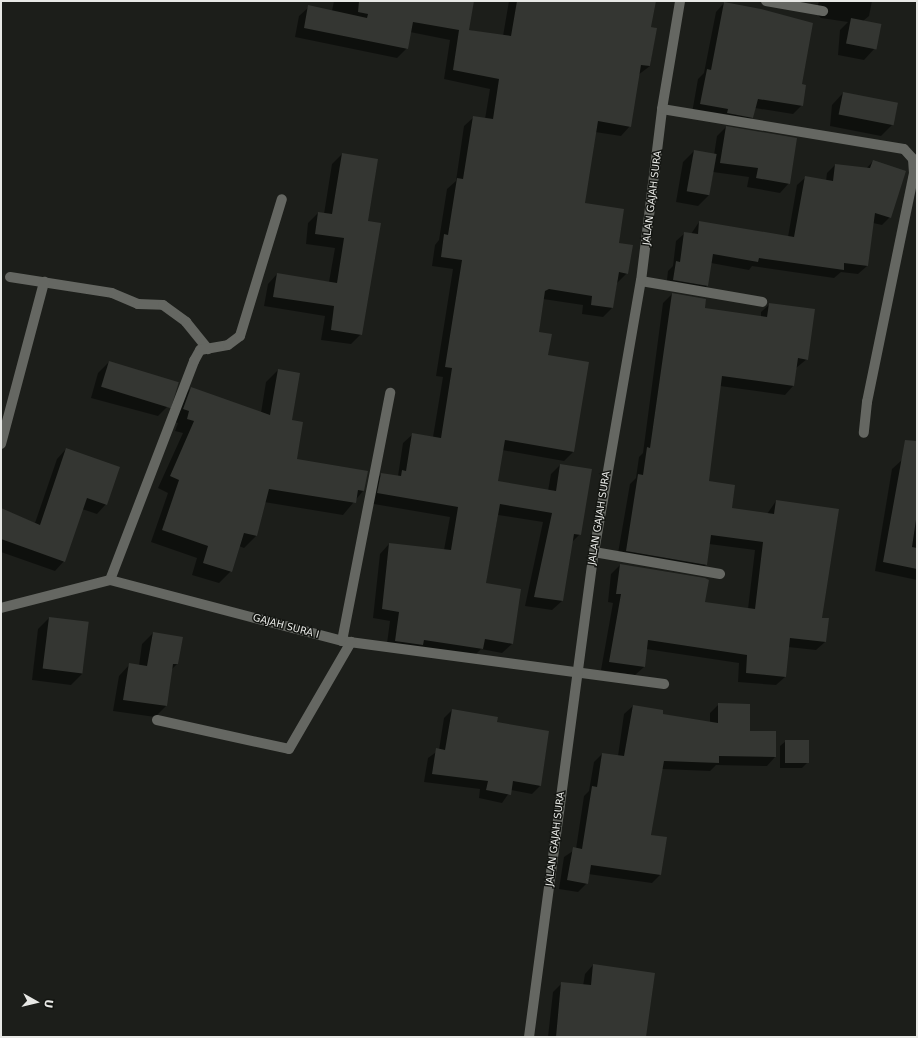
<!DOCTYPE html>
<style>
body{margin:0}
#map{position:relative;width:918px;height:1038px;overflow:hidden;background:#1c1e1a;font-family:"DejaVu Sans",sans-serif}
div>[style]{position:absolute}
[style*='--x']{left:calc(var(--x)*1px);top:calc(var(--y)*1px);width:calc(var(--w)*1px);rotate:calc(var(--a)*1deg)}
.shadow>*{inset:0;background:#0007}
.building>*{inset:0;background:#343632;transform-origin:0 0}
.minor>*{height:10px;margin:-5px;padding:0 5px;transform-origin:5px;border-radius:5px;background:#656762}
span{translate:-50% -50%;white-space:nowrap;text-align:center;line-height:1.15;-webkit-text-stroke:3px #131511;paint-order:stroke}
.street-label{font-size:10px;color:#e7e8e5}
.frame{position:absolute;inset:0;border:2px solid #e7e8e5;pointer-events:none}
.north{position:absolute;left:16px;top:982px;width:40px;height:40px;-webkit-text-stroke:3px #131511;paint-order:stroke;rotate:98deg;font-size:11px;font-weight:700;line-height:16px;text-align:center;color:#e7e8e5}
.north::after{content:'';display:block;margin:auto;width:14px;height:18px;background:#e7e8e5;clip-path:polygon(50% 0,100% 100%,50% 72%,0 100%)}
</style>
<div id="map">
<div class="shadow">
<i style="clip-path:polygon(334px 1px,473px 1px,468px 30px,503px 36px,509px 1px,655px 1px,650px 27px,656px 28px,650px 66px,638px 75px,630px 126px,621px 136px,595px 132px,584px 204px,618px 244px,627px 273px,617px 283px,612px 308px,603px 317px,582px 314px,583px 305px,543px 299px,538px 333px,547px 356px,573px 452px,564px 461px,502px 450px,497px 482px,548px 491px,551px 474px,560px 465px,580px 534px,571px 543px,562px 601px,552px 610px,525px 606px,543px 522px,498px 515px,485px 584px,512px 644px,502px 653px,481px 649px,472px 658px,386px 651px,390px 621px,373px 618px,380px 554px,389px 544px,444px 550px,450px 517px,368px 503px,372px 484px,381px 474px,398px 476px,403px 443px,413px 434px,433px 437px,443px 377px,436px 376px,453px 269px,432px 266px,435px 245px,439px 240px,447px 189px,456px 181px,464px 126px,474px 117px,485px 119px,490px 89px,444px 79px,450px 40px,410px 32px,407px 48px,397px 58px,295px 37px,299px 16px,309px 7px,332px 11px)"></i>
<i style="clip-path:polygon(819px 1px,872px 1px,869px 16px,863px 21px,875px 48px,864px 60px,838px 55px,840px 30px,848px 22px,821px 18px,816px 13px)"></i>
<i style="clip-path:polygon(724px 3px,800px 85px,802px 105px,793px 114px,755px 108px,753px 117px,744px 126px,692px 113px,698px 79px,704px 73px,716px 12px)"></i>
<i style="clip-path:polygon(843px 93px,892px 125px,881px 136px,830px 126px,832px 105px)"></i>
<i style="clip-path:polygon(726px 127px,789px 183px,780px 193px,747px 187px,749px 177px,713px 172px,709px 195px,698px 206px,676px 202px,683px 162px,694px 151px,714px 155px,717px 136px)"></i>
<i style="clip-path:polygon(342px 154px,366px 222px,361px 334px,351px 344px,321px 340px,325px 316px,264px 306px,268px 284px,277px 274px,329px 282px,335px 248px,306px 244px,308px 223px,318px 213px,324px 214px,332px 164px)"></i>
<i style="clip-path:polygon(873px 161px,890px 217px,882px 225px,873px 223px,867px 266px,858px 274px,841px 272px,834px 278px,752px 266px,749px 270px,711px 263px,707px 286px,699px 294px,666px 288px,668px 271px,673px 266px,676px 241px,685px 233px,691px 234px,699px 222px,788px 237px,797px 185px,806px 177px,826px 181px,827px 173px,835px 165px,866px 169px)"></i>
<i style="clip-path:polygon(672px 294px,704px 309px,761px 317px,761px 312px,770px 304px,807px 359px,796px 368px,793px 386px,785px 395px,720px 386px,708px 482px,731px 509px,767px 514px,776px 501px,821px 619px,825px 642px,816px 650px,788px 647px,785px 677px,776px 685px,738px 682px,739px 663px,646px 649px,644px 667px,635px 675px,601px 670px,613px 603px,608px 602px,611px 574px,620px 565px,704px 603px,748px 609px,755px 550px,709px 544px,706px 565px,697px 573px,617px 559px,630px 484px,636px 478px,639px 457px,643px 453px,663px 303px)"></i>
<i style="clip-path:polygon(109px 362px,178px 383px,169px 405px,158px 416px,91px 398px,98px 373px)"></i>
<i style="clip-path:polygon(278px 370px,291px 421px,295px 460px,363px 491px,343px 515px,264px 502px,256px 536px,244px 548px,239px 546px,231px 571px,219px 583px,192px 575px,197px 558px,151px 542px,168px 493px,158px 488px,183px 433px,175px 431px,178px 423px,171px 421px,179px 400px,191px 388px,261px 413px,266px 382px)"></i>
<i style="clip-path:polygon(66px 449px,106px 504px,97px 514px,82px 509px,64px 561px,55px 571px,1px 552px,1px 509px,35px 523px,57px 459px)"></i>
<i style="clip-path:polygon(902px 460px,917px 462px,917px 580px,875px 571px,892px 469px)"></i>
<i style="clip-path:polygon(49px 618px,82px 674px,71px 685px,32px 680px,38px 629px)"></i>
<i style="clip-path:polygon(153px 633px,177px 664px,171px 670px,166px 706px,155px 717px,113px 711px,119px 676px,130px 664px,139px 666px,142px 644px)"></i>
<i style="clip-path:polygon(719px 704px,749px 732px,775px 732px,775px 757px,767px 766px,716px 765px,710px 771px,662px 769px,650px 835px,660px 875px,652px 883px,588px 874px,587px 883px,578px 892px,559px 889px,564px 857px,576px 849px,584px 796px,589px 791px,594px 762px,602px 754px,618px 756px,624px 714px,633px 706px,662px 715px,710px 723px,710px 713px)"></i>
<i style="clip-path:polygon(452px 710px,496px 723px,540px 786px,532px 794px,511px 790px,502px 803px,479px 798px,480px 789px,424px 782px,428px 758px,439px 750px,444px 718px)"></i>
<i style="clip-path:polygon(786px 741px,807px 763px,802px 768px,780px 768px,780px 746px)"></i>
<i style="clip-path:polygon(593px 965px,646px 1037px,548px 1037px,553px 992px,562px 983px,583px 986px,585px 974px)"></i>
</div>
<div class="building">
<i style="clip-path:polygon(359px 1px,474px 1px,469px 30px,511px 36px,517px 1px,656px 1px,651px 27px,657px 28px,650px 66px,641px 65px,631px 127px,598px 121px,585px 203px,624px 209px,619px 243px,633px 245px,628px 274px,619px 272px,613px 308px,591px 305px,592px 296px,549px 289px,545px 291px,539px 332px,552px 334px,548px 355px,589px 362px,574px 452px,505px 440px,498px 481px,556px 491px,560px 464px,592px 469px,581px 535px,574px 534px,563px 601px,534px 597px,552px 513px,500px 504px,486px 583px,521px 589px,513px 644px,485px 639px,483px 649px,424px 640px,423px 645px,395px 641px,399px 612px,382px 609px,389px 543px,451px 550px,458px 507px,377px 493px,381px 473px,401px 476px,402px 470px,406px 471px,412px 433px,441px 438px,452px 368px,445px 367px,462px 260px,441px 257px,444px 234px,448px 235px,457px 178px,463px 179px,473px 116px,493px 119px,499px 79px,453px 70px,459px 30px,413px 22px,408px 49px,304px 28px,308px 5px,367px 18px,368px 14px,358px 12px)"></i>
<i style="clip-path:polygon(724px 2px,761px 9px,813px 23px,802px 84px,806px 85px,803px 106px,758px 99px,753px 118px,727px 113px,728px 109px,700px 104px,707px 69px,711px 70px)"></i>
<i style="left:851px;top:18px;width:31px;height:26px;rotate:11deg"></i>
<i style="left:843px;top:92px;width:56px;height:23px;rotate:11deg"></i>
<i style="clip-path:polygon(726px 126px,797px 138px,790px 184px,756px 178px,758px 168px,720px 163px)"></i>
<i style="left:694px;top:150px;width:23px;height:42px;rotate:10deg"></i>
<i style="clip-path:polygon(342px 153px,378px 159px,368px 221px,381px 223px,362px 335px,331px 330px,334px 306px,273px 297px,277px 273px,337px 283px,344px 238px,315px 234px,318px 212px,332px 214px)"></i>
<i style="clip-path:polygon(873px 160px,906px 171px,891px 218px,875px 213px,868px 266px,844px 263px,844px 270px,759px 258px,758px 262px,713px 254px,708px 286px,673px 280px,676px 261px,680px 262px,684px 232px,698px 234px,699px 221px,794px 237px,805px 176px,833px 181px,835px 164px,870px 168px)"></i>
<i style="clip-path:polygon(672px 293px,706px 299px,705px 308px,767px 317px,769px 303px,815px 309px,808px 360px,798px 358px,794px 386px,722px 376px,709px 481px,735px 485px,732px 508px,774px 514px,776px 500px,839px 509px,822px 618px,829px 618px,826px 642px,790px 638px,786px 677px,746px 673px,747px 655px,648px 640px,645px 667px,609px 662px,621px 594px,616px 594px,620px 564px,705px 578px,709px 580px,705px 602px,755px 609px,763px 542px,711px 535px,707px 565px,626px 551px,638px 474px,643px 475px,647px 447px,650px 448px)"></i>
<i style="left:109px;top:361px;width:73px;height:27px;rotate:17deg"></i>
<i style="clip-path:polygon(278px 369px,300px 373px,292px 420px,303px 422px,297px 459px,368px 471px,364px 491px,358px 490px,356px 503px,269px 489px,257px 536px,244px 533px,232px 572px,203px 563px,208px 546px,162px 530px,179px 480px,170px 476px,194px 421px,187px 419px,189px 411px,183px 409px,191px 387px,270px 415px)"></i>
<i style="clip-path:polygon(905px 440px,917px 441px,917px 513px,912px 547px,917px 548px,917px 569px,883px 562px)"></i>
<i style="clip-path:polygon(66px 448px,120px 467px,107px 505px,87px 498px,65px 562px,1px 539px,1px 508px,40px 525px)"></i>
<i style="left:49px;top:617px;width:40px;height:52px;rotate:7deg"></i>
<i style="clip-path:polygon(153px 632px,183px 637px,178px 664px,173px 664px,167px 706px,123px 700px,129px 663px,147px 666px)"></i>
<i style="clip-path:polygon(718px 703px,750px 704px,750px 731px,776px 731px,776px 757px,719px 756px,719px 763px,664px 761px,651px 835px,667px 837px,661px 875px,591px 865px,588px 884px,567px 880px,573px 847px,582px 849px,592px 786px,597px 787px,602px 753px,624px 756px,633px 705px,663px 710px,663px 714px,718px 723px)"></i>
<i style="clip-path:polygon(452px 709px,498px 717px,497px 722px,549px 731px,541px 786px,513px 781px,511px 795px,486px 790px,488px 781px,432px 774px,436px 748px,445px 750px)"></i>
<i style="left:785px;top:740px;width:24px;height:23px"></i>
<i style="clip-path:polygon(593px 964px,655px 973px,646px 1037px,556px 1037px,561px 982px,591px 985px)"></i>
</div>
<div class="minor">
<i style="--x:766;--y:1;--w:58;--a:10"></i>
<i style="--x:662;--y:109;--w:245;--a:9.4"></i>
<i style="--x:904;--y:149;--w:13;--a:48"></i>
<i style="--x:913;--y:159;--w:14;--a:86"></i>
<i style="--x:914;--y:173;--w:234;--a:101.6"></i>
<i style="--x:867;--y:402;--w:31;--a:96"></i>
<i style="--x:10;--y:277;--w:103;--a:8.9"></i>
<i style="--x:112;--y:293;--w:28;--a:23"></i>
<i style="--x:138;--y:304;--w:25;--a:2"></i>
<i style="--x:163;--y:305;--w:29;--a:36"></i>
<i style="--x:186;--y:322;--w:35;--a:51"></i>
<i style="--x:641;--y:281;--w:123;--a:9.8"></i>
<i style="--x:1;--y:444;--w:168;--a:-75.1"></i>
<i style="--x:594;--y:552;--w:128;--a:9.9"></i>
<i style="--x:110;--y:580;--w:235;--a:-69"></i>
<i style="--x:194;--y:361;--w:13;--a:-61"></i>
<i style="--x:200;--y:350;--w:28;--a:-10"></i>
<i style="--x:228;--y:345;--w:15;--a:-37"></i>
<i style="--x:240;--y:336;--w:143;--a:-73"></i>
<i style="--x:1;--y:608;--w:113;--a:-14.4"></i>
<i style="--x:110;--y:580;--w:240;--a:14.7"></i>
<i style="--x:342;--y:641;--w:325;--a:7.6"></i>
<i style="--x:342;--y:641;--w:253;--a:-79"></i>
<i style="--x:157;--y:720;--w:135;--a:12.4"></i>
<i style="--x:289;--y:749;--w:124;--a:-59.9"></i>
<i style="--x:529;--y:1037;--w:489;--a:-82.4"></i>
<i style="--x:594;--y:552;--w:275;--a:-80.2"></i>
<i style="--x:641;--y:281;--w:173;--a:-83"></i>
<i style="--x:662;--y:109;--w:109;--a:-80.5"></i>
</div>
<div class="street-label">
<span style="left:652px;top:198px;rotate:-83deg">JALAN GAJAH SURA</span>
<span style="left:599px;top:518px;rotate:-81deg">JALAN GAJAH SURA</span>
<span style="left:286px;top:626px;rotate:15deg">GAJAH SURA I</span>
<span style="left:555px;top:839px;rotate:-83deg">JALAN GAJAH SURA</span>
</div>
<div class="frame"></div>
<div class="north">U</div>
</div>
